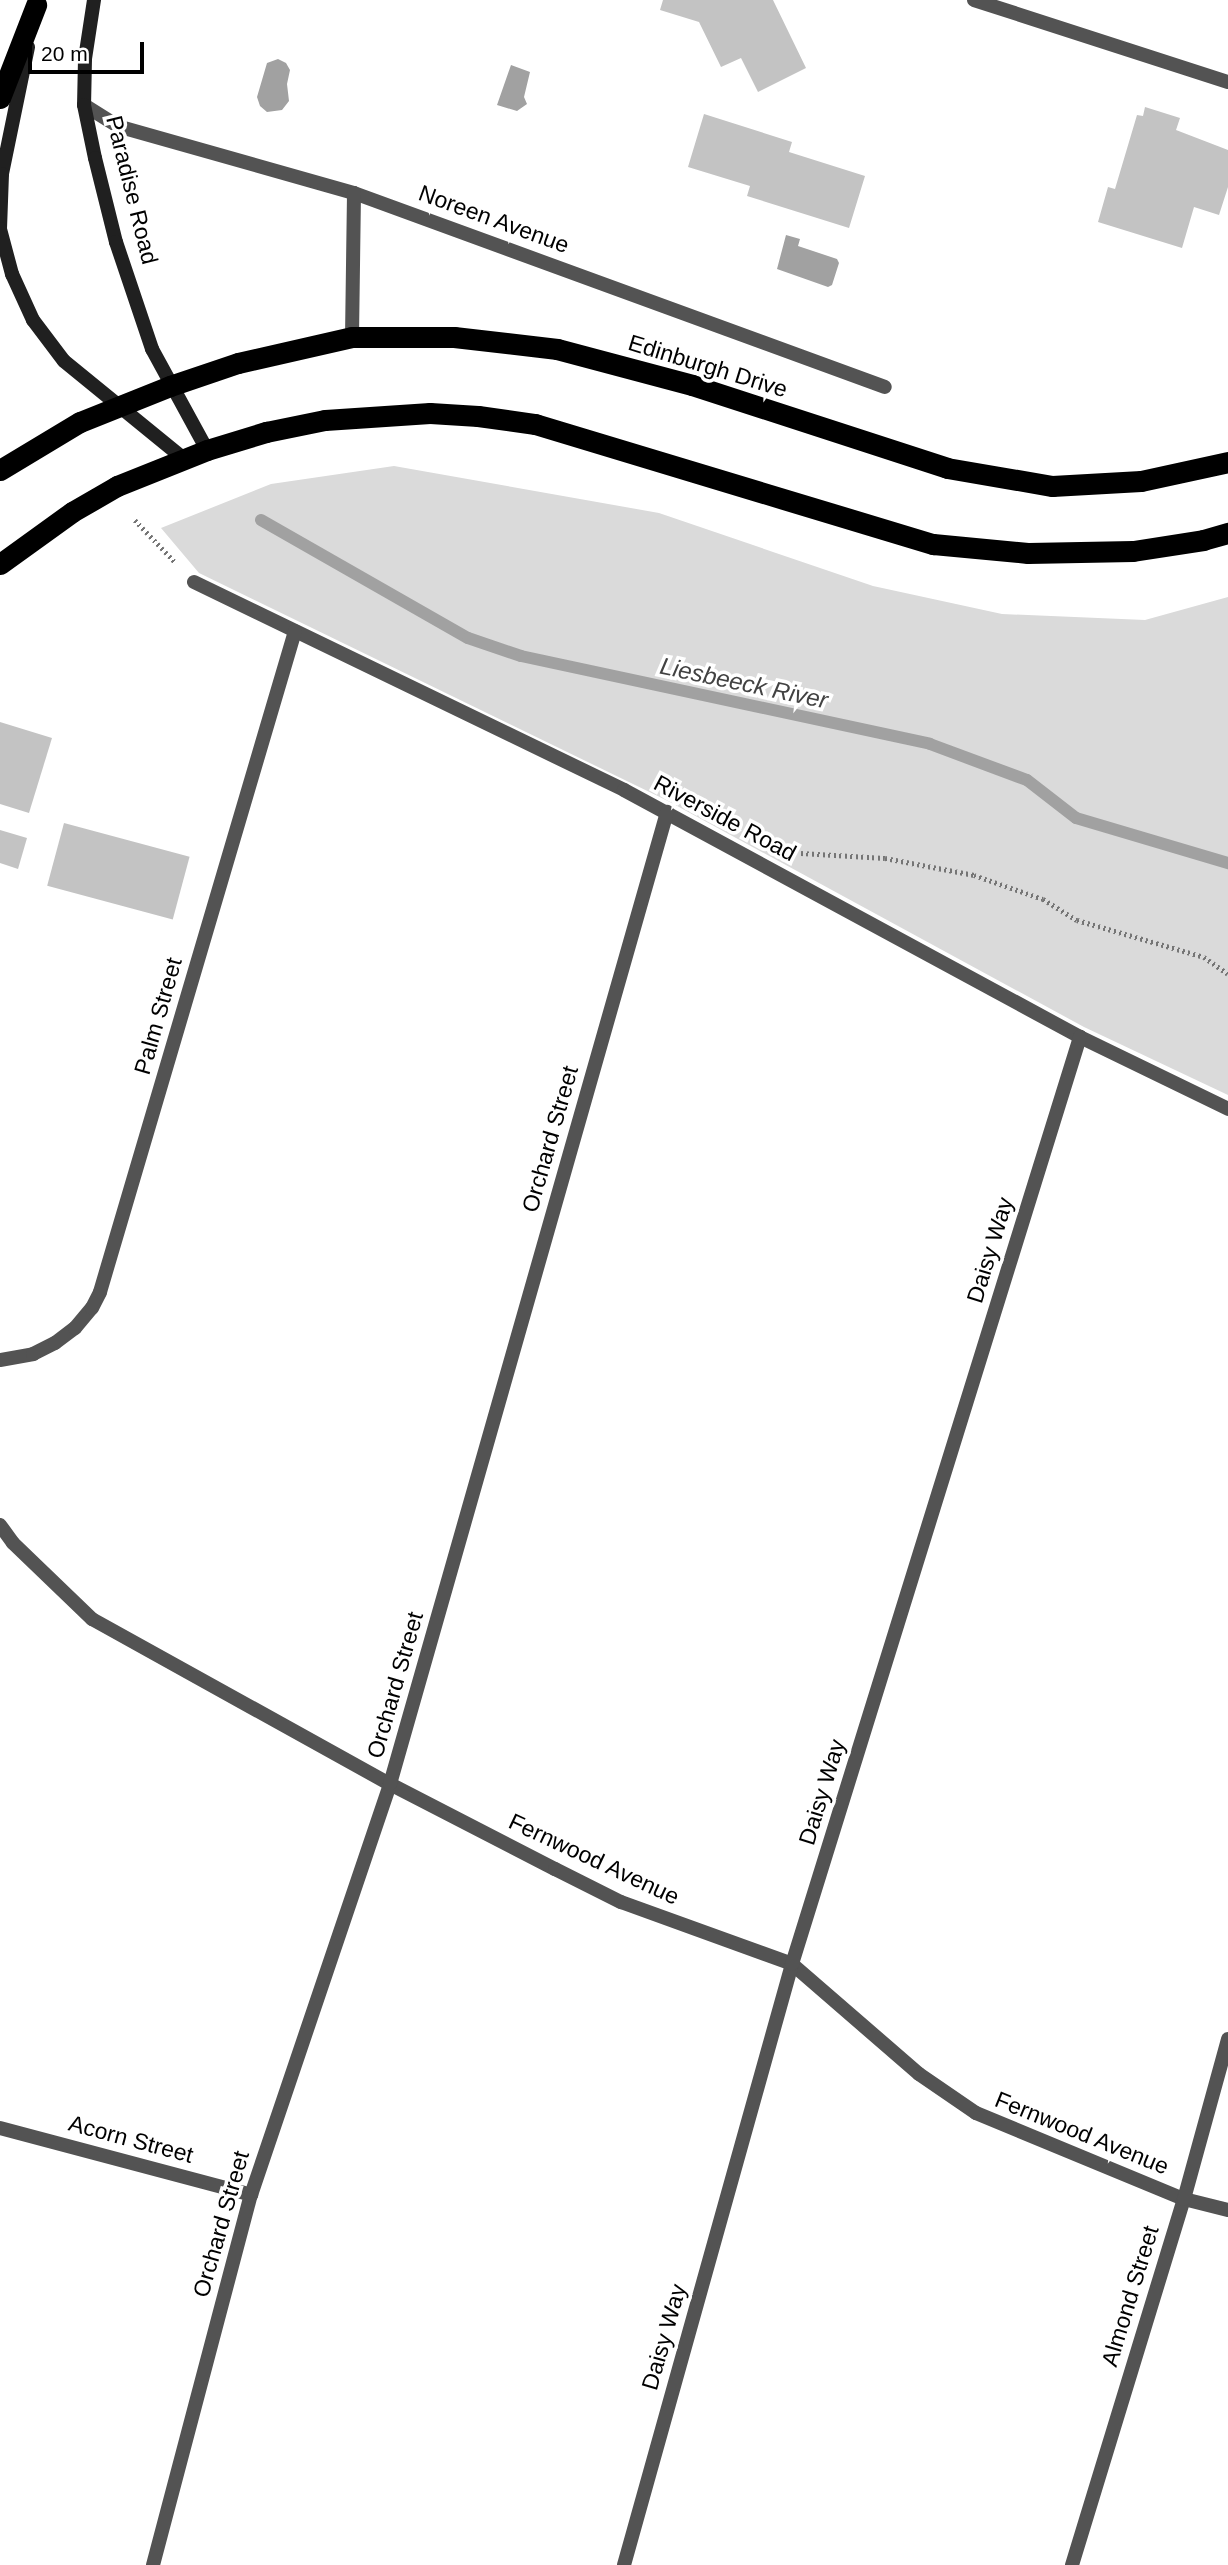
<!DOCTYPE html>
<style>
body{margin:0}
#map{position:relative;width:1228px;height:2565px;overflow:hidden;background:#fff;font-family:Helvetica,sans-serif}
div>[style]{position:absolute}
[style*='--x']{left:calc(var(--x)*1px);top:calc(var(--y)*1px);width:calc(var(--w)*1px);rotate:calc(var(--a)*1deg)}
.green>*{inset:0;background:#dadada}
.water>*{inset:0;background:#a1a1a1}
.stream>*{height:12px;margin:-6px;padding:0 6px;transform-origin:6px;border-radius:6px;background:#a1a1a1}
.building>*{inset:0;background:#c3c3c3;transform-origin:0 0}
.path>*{height:4.5px;margin-top:-2.25px;transform-origin:0;background:repeating-linear-gradient(90deg,#757575 0 2px,transparent 0 5.5px)}
.street>*{height:14px;margin:-7px;padding:0 7px;transform-origin:7px;border-radius:7px;background:#535353}
.secondary>*{height:14px;margin:-7px;padding:0 7px;transform-origin:7px;border-radius:7px;background:#202020}
.highway>*{height:21px;margin:-10.5px;padding:0 10.5px;transform-origin:10.5px;border-radius:10.5px;background:#000}
span{translate:-50% -50%;white-space:nowrap;text-align:center;line-height:1.15;-webkit-text-stroke:7px #fff;paint-order:stroke}
.street-label{font-size:23px;color:#000}
.water-label{font-size:24px;color:#424242;font-style:italic}
.scale{position:absolute;left:28px;top:42px;width:116px;height:32px;box-sizing:border-box;border:4px solid #000;border-top:0;padding-left:9px;font-size:21px;line-height:24px;white-space:nowrap;color:#000;-webkit-text-stroke:5px #fff;paint-order:stroke}
</style>
<div id="map">
<div class="green">
<i style="clip-path:polygon(394px 466px,659px 513px,873px 586px,1002px 614px,1145px 620px,1228px 597px,1228px 1095px,1084px 1027px,668px 801px,199px 573px,161px 528px,271px 484px)"></i>
</div>
<div class="water">
<i style="clip-path:polygon(278px 59px,286px 63px,290px 70px,287px 84px,289px 101px,282px 110px,267px 112px,260px 106px,257px 97px,267px 63px)"></i>
<i style="clip-path:polygon(511px 65px,530px 72px,524px 97px,527px 104px,517px 111px,497px 105px)"></i>
<i style="clip-path:polygon(786px 235px,800px 239px,798px 246px,837px 259px,839px 263px,832px 285px,828px 287px,777px 269px)"></i>
</div>
<div class="stream">
<i style="--x:261;--y:520;--w:238;--a:29.7"></i>
<i style="--x:468;--y:638;--w:56;--a:18.8"></i>
<i style="--x:521;--y:656;--w:418;--a:12.1"></i>
<i style="--x:930;--y:744;--w:103;--a:20.4"></i>
<i style="--x:1027;--y:780;--w:62;--a:37.8"></i>
<i style="--x:1076;--y:818;--w:159;--a:16.5"></i>
</div>
<div class="building">
<i style="clip-path:polygon(663px 0,773px 0,806px 68px,758px 92px,741px 58px,721px 67px,699px 22px,660px 10px)"></i>
<i style="clip-path:polygon(1145px 107px,1180px 118px,1176px 130px,1228px 150px,1228px 187px,1219px 215px,1194px 207px,1182px 248px,1098px 222px,1108px 187px,1115px 189px,1137px 115px,1143px 116px)"></i>
<i style="clip-path:polygon(704px 114px,792px 142px,789px 152px,865px 176px,849px 228px,747px 196px,750px 186px,688px 167px)"></i>
<i style="clip-path:polygon(0 722px,52px 738px,29px 813px,0 804px)"></i>
<i style="left:64px;top:823px;width:130px;height:65px;rotate:15deg"></i>
<i style="clip-path:polygon(0 830px,27px 838px,18px 869px,0 863px)"></i>
</div>
<div class="path">
<i style="--x:135;--y:520;--w:59;--a:46.4"></i>
<i style="--x:801;--y:853;--w:84;--a:3.4"></i>
<i style="--x:885;--y:858;--w:91;--a:10.8"></i>
<i style="--x:974;--y:875;--w:73;--a:19.2"></i>
<i style="--x:1043;--y:899;--w:40;--a:32"></i>
<i style="--x:1077;--y:920;--w:132;--a:16.2"></i>
<i style="--x:1204;--y:957;--w:29;--a:35"></i>
</div>
<div class="street">
<i style="--x:974;--y:0;--w:267;--a:17.9"></i>
<i style="--x:84;--y:105;--w:39;--a:32"></i>
<i style="--x:117;--y:126;--w:246;--a:15.8"></i>
<i style="--x:354;--y:193;--w:565;--a:20.07"></i>
<i style="--x:352;--y:337;--w:144;--a:-89.2"></i>
<i style="--x:194;--y:582;--w:478;--a:25.8"></i>
<i style="--x:624;--y:790;--w:519;--a:28.44"></i>
<i style="--x:1080;--y:1037;--w:165;--a:25.9"></i>
<i style="--x:0;--y:1360;--w:34;--a:-10"></i>
<i style="--x:33;--y:1354;--w:25;--a:-27"></i>
<i style="--x:55;--y:1343;--w:25;--a:-37"></i>
<i style="--x:75;--y:1328;--w:26;--a:-50"></i>
<i style="--x:92;--y:1308;--w:18;--a:-63"></i>
<i style="--x:100;--y:1292;--w:689;--a:-73.56"></i>
<i style="--x:0;--y:1525;--w:22;--a:54"></i>
<i style="--x:13;--y:1543;--w:110;--a:43.9"></i>
<i style="--x:92;--y:1619;--w:341;--a:29"></i>
<i style="--x:390;--y:1784;--w:186;--a:27.3"></i>
<i style="--x:555;--y:1869;--w:74;--a:26.6"></i>
<i style="--x:621;--y:1902;--w:182;--a:19.9"></i>
<i style="--x:792;--y:1964;--w:168;--a:40.9"></i>
<i style="--x:919;--y:2074;--w:69;--a:34.4"></i>
<i style="--x:976;--y:2113;--w:225;--a:22.5"></i>
<i style="--x:1184;--y:2199;--w:45;--a:14"></i>
<i style="--x:0;--y:2128;--w:260;--a:14.9"></i>
<i style="--x:153;--y:2565;--w:383;--a:-75.2"></i>
<i style="--x:251;--y:2195;--w:434;--a:-71.3"></i>
<i style="--x:390;--y:1784;--w:1011;--a:-74.09"></i>
<i style="--x:624;--y:2565;--w:624;--a:-74.38"></i>
<i style="--x:792;--y:1964;--w:971;--a:-72.74"></i>
<i style="--x:1072;--y:2565;--w:383;--a:-73"></i>
<i style="--x:1184;--y:2199;--w:166;--a:-74.6"></i>
</div>
<div class="secondary">
<i style="--x:94;--y:0;--w:60;--a:98.7"></i>
<i style="--x:85;--y:59;--w:46;--a:91.2"></i>
<i style="--x:84;--y:105;--w:54;--a:78.3"></i>
<i style="--x:95;--y:158;--w:87;--a:76"></i>
<i style="--x:116;--y:242;--w:113;--a:71.4"></i>
<i style="--x:152;--y:349;--w:115;--a:61.4"></i>
<i style="--x:28;--y:47;--w:130;--a:101.6"></i>
<i style="--x:2;--y:174;--w:55;--a:92.1"></i>
<i style="--x:0;--y:229;--w:47;--a:75.1"></i>
<i style="--x:12;--y:274;--w:51;--a:65.5"></i>
<i style="--x:33;--y:320;--w:51;--a:52.9"></i>
<i style="--x:64;--y:361;--w:155;--a:39.2"></i>
</div>
<div class="highway">
<i style="--x:0;--y:98;--w:100;--a:-68.8"></i>
<i style="--x:0;--y:470;--w:93;--a:-31"></i>
<i style="--x:80;--y:422;--w:97;--a:-21.8"></i>
<i style="--x:170;--y:386;--w:72;--a:-18.7"></i>
<i style="--x:238;--y:363;--w:117;--a:-12.8"></i>
<i style="--x:352;--y:337;--w:102;--a:0"></i>
<i style="--x:454;--y:337;--w:104;--a:6.6"></i>
<i style="--x:557;--y:349;--w:140;--a:14.9"></i>
<i style="--x:692;--y:385;--w:268;--a:18"></i>
<i style="--x:947;--y:468;--w:107;--a:9.7"></i>
<i style="--x:1052;--y:486;--w:89;--a:-3.2"></i>
<i style="--x:1141;--y:481;--w:89;--a:-12.3"></i>
<i style="--x:0;--y:564;--w:89;--a:-35.8"></i>
<i style="--x:72;--y:512;--w:52;--a:-30"></i>
<i style="--x:117;--y:486;--w:97;--a:-21.8"></i>
<i style="--x:207;--y:450;--w:62;--a:-17"></i>
<i style="--x:266;--y:432;--w:60;--a:-11.5"></i>
<i style="--x:325;--y:420;--w:105;--a:-3.8"></i>
<i style="--x:430;--y:413;--w:48;--a:3.6"></i>
<i style="--x:478;--y:416;--w:58;--a:8"></i>
<i style="--x:535;--y:424;--w:416;--a:16.8"></i>
<i style="--x:933;--y:544;--w:95;--a:5.4"></i>
<i style="--x:1028;--y:553;--w:105;--a:-1.1"></i>
<i style="--x:1133;--y:551;--w:71;--a:-8.9"></i>
<i style="--x:1203;--y:540;--w:26;--a:-16"></i>
</div>
<div class="street-label">
<span style="left:132px;top:190px;rotate:76deg">Paradise Road</span>
<span style="left:494px;top:219px;rotate:20deg">Noreen Avenue</span>
<span style="left:708px;top:366px;rotate:17deg">Edinburgh Drive</span>
<span style="left:725px;top:818px;rotate:28deg">Riverside Road</span>
<span style="left:158px;top:1016px;rotate:-74deg">Palm Street</span>
<span style="left:550px;top:1139px;rotate:-74deg">Orchard Street</span>
<span style="left:990px;top:1250px;rotate:-73deg">Daisy Way</span>
<span style="left:395px;top:1685px;rotate:-74deg">Orchard Street</span>
<span style="left:822px;top:1792px;rotate:-73deg">Daisy Way</span>
<span style="left:594px;top:1859px;rotate:25deg">Fernwood Avenue</span>
<span style="left:1082px;top:2133px;rotate:22deg">Fernwood Avenue</span>
<span style="left:131px;top:2139px;rotate:15deg">Acorn Street</span>
<span style="left:221px;top:2224px;rotate:-74deg">Orchard Street</span>
<span style="left:1130px;top:2296px;rotate:-73deg">Almond Street</span>
<span style="left:664px;top:2337px;rotate:-74deg">Daisy Way</span>
</div>
<div class="water-label">
<span style="left:744px;top:683px;rotate:12deg">Liesbeeck River</span>
</div>
<div class="scale">20 m</div>
</div>
